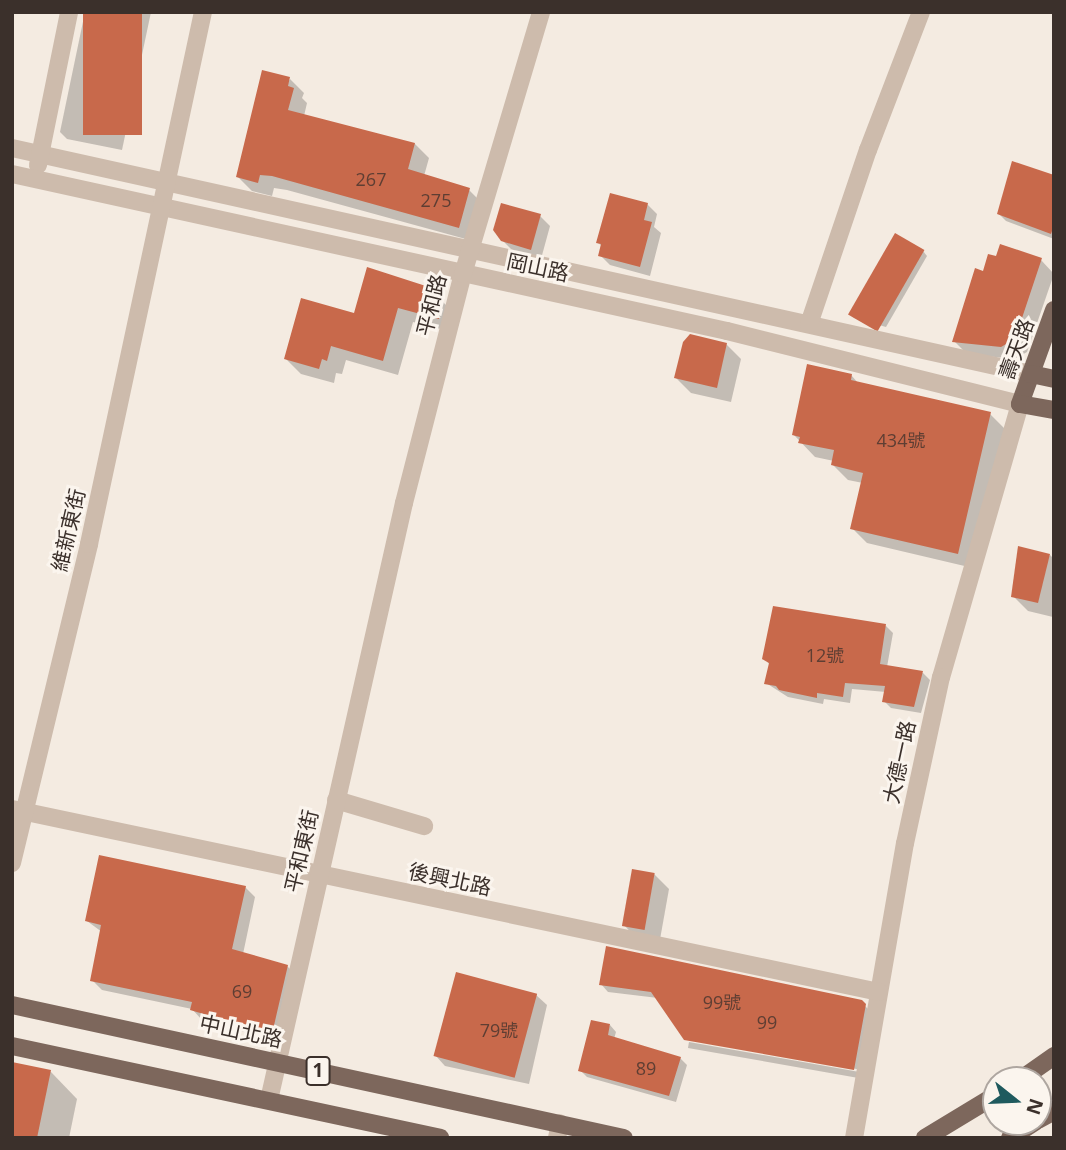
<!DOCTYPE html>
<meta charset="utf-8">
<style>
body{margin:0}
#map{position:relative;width:1066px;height:1150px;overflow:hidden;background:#f4ebe1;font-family:"Open Sans","Noto Sans TC",sans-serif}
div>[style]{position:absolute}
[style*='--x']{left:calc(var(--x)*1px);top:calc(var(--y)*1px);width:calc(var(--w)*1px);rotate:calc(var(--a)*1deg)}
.shadow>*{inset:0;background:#0003;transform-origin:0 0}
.building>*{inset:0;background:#c8694b;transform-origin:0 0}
.minor>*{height:18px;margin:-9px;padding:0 9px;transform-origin:9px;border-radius:9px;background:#cdbbac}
.major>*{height:18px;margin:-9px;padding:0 9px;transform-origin:9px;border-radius:9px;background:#7d675c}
span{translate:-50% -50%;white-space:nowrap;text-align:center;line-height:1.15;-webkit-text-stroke:6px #fbf5ee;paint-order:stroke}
.number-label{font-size:18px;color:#5e3e33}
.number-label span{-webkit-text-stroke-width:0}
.shield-label span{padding:2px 5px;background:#fbf5ee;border:2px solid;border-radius:5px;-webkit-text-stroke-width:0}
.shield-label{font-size:19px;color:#3b302b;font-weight:700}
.street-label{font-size:21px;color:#3b302b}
.frame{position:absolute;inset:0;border:14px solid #3b302b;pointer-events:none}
.north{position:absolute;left:982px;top:1066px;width:70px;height:70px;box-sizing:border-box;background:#fbf5ee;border:2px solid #aea6a0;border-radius:50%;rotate:108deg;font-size:19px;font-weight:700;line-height:28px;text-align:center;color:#3b302b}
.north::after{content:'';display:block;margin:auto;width:24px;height:32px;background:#1f5a5e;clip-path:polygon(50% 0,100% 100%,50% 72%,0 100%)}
</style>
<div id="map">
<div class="shadow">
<i style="clip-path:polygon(85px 12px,151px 12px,122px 150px,67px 139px,60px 132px)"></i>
<i style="clip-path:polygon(290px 79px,304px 93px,302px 98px,307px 103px,304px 116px,415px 144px,429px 158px,424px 176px,469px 190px,483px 204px,473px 241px,287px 190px,274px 188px,272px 196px,252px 191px,238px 177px)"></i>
<i style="clip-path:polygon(1054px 177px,1054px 239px,1006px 221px,999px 214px)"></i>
<i style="clip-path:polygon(647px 204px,657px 214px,654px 227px,661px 233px,650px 276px,610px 265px,600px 255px,602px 246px,598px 243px)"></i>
<i style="clip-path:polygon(540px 216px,550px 226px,541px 259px,513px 251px,502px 240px)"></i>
<i style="clip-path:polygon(923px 251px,927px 256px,886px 327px,854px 318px,850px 314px)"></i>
<i style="clip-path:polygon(1041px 260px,1054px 274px,1027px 352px,1014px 359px,967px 354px,954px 341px,984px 273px)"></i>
<i style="clip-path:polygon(437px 296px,452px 311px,453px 332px,413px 322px,398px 375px,346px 360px,342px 374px,336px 373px,334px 383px,301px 374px,286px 359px,355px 315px)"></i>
<i style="clip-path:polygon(726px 344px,741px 359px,731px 402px,691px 393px,676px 378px)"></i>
<i style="clip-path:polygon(851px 375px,859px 384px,990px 414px,1005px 429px,973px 568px,867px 543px,852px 528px,863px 483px,848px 480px,833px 465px,834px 461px,815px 457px,794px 435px)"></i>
<i style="clip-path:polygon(1050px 555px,1054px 559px,1053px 617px,1028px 611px,1013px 596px)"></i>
<i style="clip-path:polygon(886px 626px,893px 633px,887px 667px,923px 673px,930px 680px,921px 713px,891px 708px,884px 701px,886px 692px,852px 689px,850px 703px,824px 699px,823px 704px,788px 697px,766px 683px,770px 665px,764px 658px)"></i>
<i style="clip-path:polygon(654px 874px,669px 889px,659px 945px,639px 941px,624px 925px)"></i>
<i style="clip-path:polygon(245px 887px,255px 897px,243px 954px,287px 966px,297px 976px,282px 1043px,202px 1020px,192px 1009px,102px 990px,92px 980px,102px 932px,87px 921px)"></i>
<i style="clip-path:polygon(601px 984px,861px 1002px,869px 1010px,862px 1070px,685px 1038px,658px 998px,608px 992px)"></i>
<i style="clip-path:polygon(536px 995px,547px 1005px,529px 1084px,445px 1066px,435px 1055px)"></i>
<i style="clip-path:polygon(610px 1025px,616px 1032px,614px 1039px,680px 1058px,687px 1065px,676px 1102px,587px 1077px,580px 1070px)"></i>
<i style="left:689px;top:1042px;width:176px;height:6px;rotate:10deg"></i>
<i style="clip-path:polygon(12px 1063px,51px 1072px,77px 1099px,69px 1138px,12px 1138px)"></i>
</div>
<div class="building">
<i style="left:83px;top:12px;width:59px;height:123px"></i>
<i style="clip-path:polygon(262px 70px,290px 77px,288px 86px,294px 88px,288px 110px,415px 143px,408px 169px,470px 188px,459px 228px,272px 176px,260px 175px,258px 183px,236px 177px)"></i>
<i style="clip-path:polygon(1012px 161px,1054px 175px,1054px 225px,1051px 234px,997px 214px)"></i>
<i style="clip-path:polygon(610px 193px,648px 203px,644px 220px,652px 222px,640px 267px,598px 256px,601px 244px,596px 243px)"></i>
<i style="clip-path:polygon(501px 203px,541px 214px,531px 250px,501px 241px,493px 230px)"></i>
<i style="left:895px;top:233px;width:34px;height:94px;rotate:30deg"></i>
<i style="clip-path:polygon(1000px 244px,1042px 258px,1015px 339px,1001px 347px,952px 342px,975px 268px,983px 271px,988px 254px,996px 256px)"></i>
<i style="clip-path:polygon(367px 267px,432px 288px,438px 294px,439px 319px,398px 308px,383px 361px,331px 346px,327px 361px,322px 359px,319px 369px,284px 359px,301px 298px,354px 313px)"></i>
<i style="clip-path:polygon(690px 334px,727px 343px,717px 388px,674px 378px,683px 342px)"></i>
<i style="clip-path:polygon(807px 364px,852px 374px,851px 380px,991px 412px,958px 554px,850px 529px,863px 473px,831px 465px,834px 450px,798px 443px,800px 437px,792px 435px)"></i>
<i style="clip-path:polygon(1018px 546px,1050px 554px,1038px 603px,1011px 597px)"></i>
<i style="clip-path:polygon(773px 606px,886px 624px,880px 664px,923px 671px,914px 707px,882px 702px,885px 686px,845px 683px,843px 697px,817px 693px,817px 698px,779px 690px,776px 686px,764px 684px,769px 663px,762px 659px)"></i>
<i style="clip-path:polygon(99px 855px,246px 886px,232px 949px,288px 965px,272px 1034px,190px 1010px,192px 1002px,90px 981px,101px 925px,85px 921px)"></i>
<i style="left:632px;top:869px;width:23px;height:58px;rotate:10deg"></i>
<i style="clip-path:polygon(606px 946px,862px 1000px,866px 1004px,854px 1070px,684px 1040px,651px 992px,599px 985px)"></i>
<i style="left:456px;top:972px;width:84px;height:87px;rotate:15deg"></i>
<i style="clip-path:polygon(591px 1020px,610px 1024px,608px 1035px,681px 1057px,669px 1096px,578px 1071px)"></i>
<i style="clip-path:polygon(12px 1062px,51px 1070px,37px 1138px,12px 1138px)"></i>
</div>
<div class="minor">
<i style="--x:12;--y:148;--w:1044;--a:12.5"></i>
<i style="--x:38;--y:165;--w:156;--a:-78.5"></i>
<i style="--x:12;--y:174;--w:732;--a:12.38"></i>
<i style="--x:727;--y:331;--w:302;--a:14"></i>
<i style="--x:1020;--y:404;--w:284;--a:106.1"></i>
<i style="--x:941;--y:677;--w:170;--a:102.2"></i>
<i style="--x:905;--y:843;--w:299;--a:99.8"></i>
<i style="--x:809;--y:324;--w:184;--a:-71.3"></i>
<i style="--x:868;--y:150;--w:148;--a:-69"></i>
<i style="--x:336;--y:800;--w:92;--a:16.5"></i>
<i style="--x:12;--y:809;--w:886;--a:11.92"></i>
<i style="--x:12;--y:863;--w:328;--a:-76.4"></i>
<i style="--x:89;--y:544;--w:544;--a:-77.91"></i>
<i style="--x:269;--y:1100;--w:612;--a:-77.26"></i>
<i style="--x:404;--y:503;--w:236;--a:-75.6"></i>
<i style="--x:463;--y:274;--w:273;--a:-73.4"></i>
<i style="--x:557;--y:1138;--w:15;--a:-79"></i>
</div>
<div class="major">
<i style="--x:1054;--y:310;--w:100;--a:109.9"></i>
<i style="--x:1020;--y:404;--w:35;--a:10"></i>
<i style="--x:1031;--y:374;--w:24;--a:12"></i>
<i style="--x:12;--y:1005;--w:626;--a:12.26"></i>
<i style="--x:12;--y:1046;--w:438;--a:12.1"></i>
<i style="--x:1020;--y:1080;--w:42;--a:-35.2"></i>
<i style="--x:1038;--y:1120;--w:18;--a:-29"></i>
<i style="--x:925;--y:1138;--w:83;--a:-31.2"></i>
<i style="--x:1010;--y:1138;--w:30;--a:-33"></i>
</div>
<div class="number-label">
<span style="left:371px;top:179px">267</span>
<span style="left:436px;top:200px">275</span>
<span style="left:901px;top:440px">434號</span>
<span style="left:825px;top:655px">12號</span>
<span style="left:242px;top:991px">69</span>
<span style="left:722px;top:1002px">99號</span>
<span style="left:767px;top:1022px">99</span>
<span style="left:499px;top:1030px">79號</span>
<span style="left:646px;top:1068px">89</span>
</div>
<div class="shield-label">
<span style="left:318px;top:1071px">1</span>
</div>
<div class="street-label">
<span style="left:538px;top:267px;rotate:12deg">岡山路</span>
<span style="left:431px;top:305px;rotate:-76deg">平和路</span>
<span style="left:1016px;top:349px;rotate:-70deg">壽天路</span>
<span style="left:68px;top:530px;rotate:-77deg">維新東街</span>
<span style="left:899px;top:762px;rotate:-78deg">大德一路</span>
<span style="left:301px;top:851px;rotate:-77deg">平和東街</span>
<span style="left:450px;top:879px;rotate:12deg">後興北路</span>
<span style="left:241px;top:1031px;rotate:12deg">中山北路</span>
</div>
<div class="frame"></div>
<div class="north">N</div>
</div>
